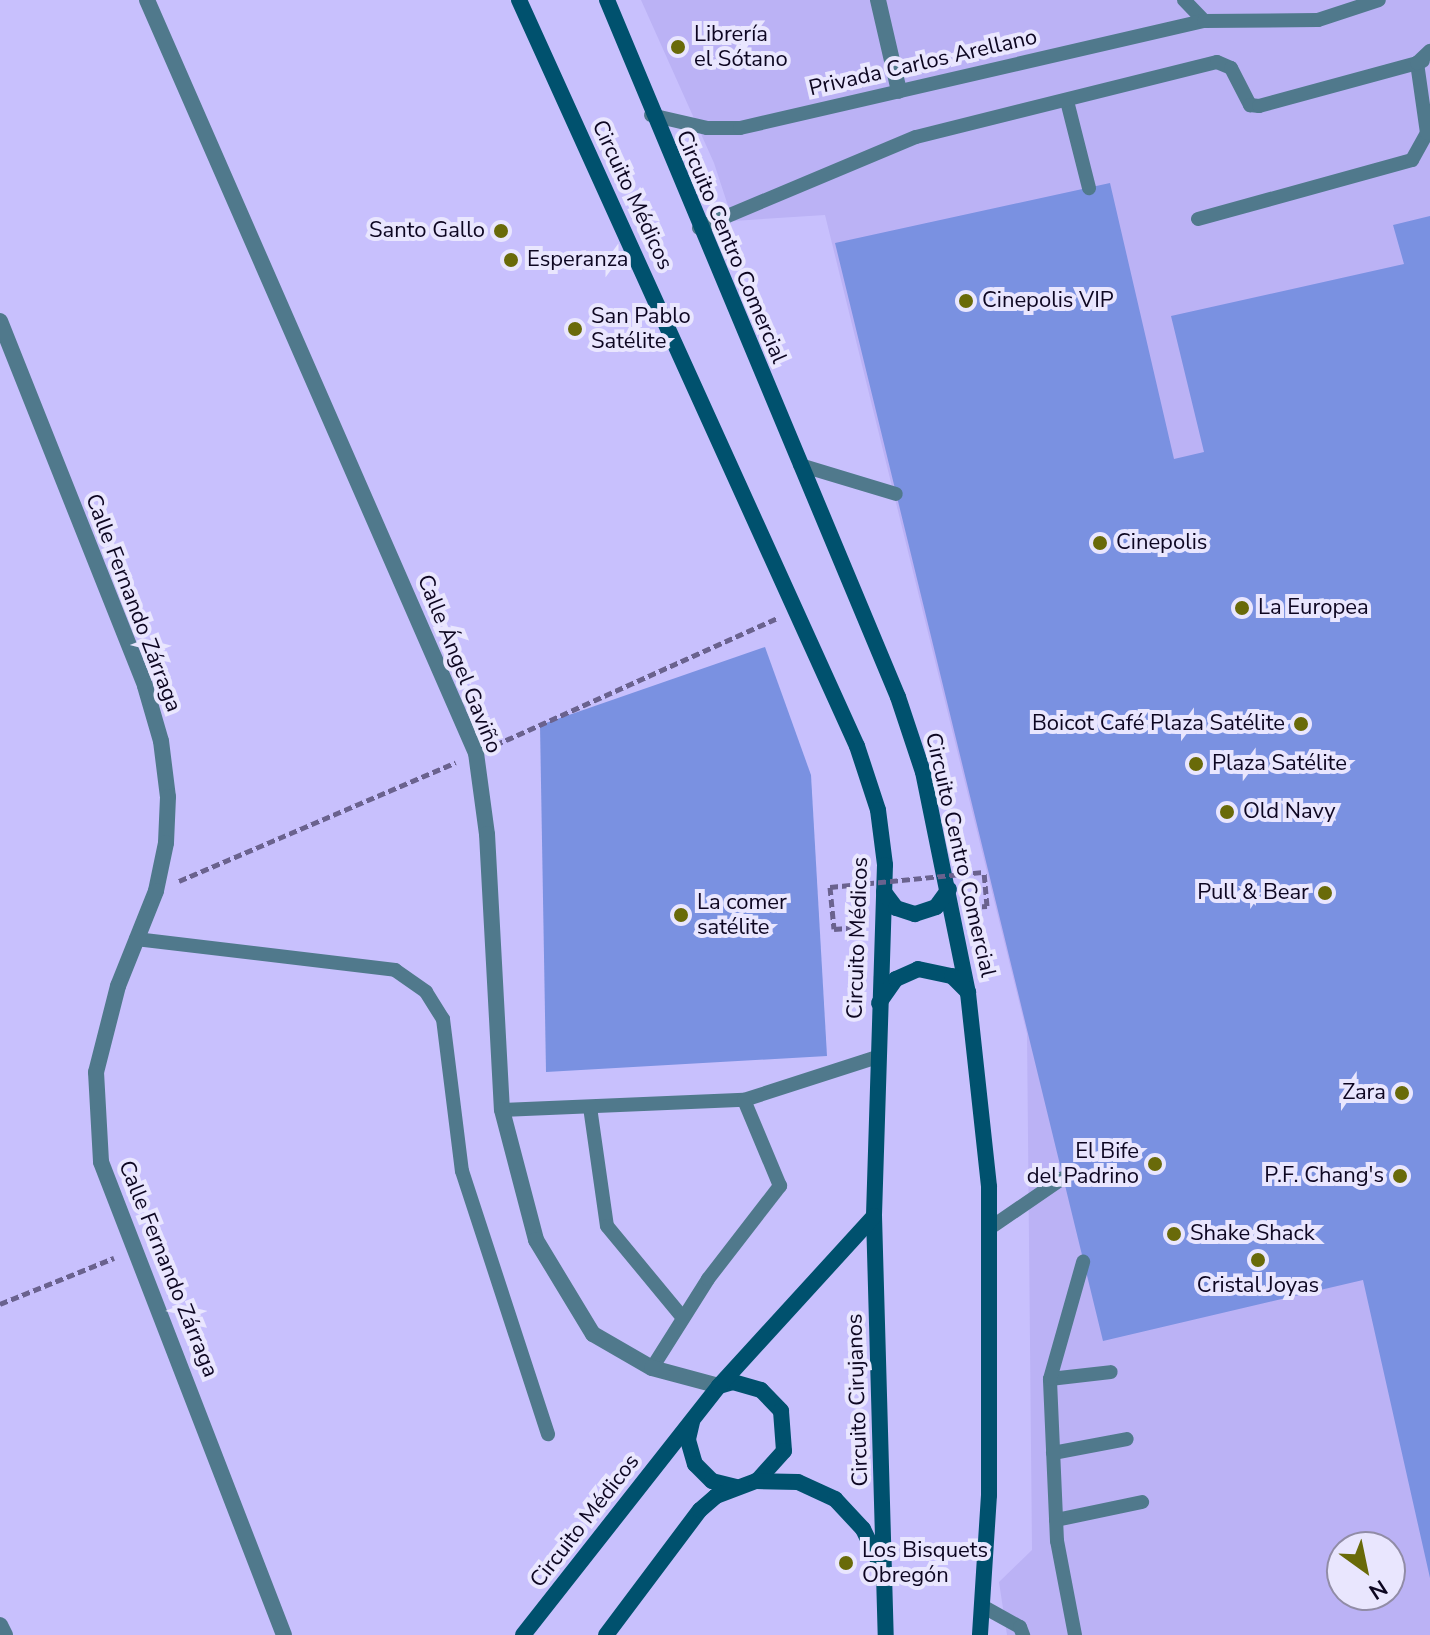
<!DOCTYPE html>
<meta charset="utf-8">
<style>
body{margin:0}
#map{position:relative;width:1430px;height:1635px;overflow:hidden;background:#c8c0fd;font-family:"Nunito Sans",sans-serif}
div>[style]{position:absolute}
[style*='--x']{left:calc(var(--x)*1px);top:calc(var(--y)*1px);width:calc(var(--w)*1px);rotate:calc(var(--a)*1deg)}
.built>*{inset:0;background:#bbb2f5}
.building>*{inset:0;background:#7a91e1}
.path>*{height:5px;margin-top:-2.5px;transform-origin:0;background:repeating-linear-gradient(90deg,#6a628e 0 8px,transparent 0 12px)}
.lane>*{height:14px;margin:-7px;padding:0 7px;transform-origin:7px;border-radius:7px;background:#50798c}
.street>*{height:16px;margin:-8px;padding:0 8px;transform-origin:8px;border-radius:8px;background:#50798c}
.secondary>*{height:16px;margin:-8px;padding:0 8px;transform-origin:8px;border-radius:8px;background:#00516e}
.path-bridge>*{height:5px;margin-top:-2.5px;transform-origin:0;background:repeating-linear-gradient(90deg,#6a628e 0 8px,transparent 0 12px)}
.dots>*{width:22px;height:22px;translate:-50% -50%;box-sizing:border-box;border:4px solid #e9e6fe;border-radius:50%}
span{translate:-50% -50%;white-space:nowrap;text-align:center;line-height:1.15;-webkit-text-stroke:8px #e9e6fe;paint-order:stroke}
.poi-label{font-size:22px;color:#0d0621}
.left{translate:0 -50%;text-align:left}
.right{translate:-100% -50%;text-align:right}
.street-label{font-size:22px;color:#0d0621}
.north{position:absolute;left:1326px;top:1531px;width:80px;height:80px;box-sizing:border-box;background:#e9e6fe;border:2px solid #918ca6;border-radius:50%;rotate:147deg;font-size:22px;font-weight:700;line-height:32px;text-align:center;color:#0d0621}
.north::after{content:'';display:block;margin:auto;width:28px;height:36px;background:#696a09;clip-path:polygon(50% 0,100% 100%,50% 72%,0 100%)}
</style>
<div id="map">
<div class="built">
<i style="clip-path:polygon(evenodd,641px 0,1430px 0,1430px 1635px,1007px 1635px,999px 1582px,1032px 1550px,1027px 1034px,825px 215px,733px 221px,714px 163px,641px 0,1342px 1547px,1390px 1547px,1390px 1595px,1342px 1595px,1342px 1547px)"></i>
</div>
<div class="building">
<i style="clip-path:polygon(1110px 183px,1174px 459px,1204px 452px,1171px 316px,1404px 264px,1393px 225px,1430px 216px,1430px 1578px,1363px 1280px,1103px 1341px,835px 243px)"></i>
<i style="clip-path:polygon(765px 647px,811px 775px,827px 1056px,546px 1072px,540px 725px)"></i>
</div>
<div class="path">
<i style="--x:495;--y:745;--w:309;--a:-24.2"></i>
<i style="--x:179;--y:881;--w:301;--a:-23.2"></i>
<i style="--x:830;--y:887;--w:42;--a:84.6"></i>
<i style="--x:834;--y:929;--w:27;--a:-4"></i>
<i style="--x:970;--y:907;--w:17;--a:-3"></i>
<i style="--x:987;--y:906;--w:34;--a:-95"></i>
<i style="--x:0;--y:1304;--w:123;--a:-22"></i>
</div>
<div class="lane">
<i style="--x:1184;--y:0;--w:29;--a:46"></i>
<i style="--x:1067;--y:101;--w:90;--a:75.8"></i>
<i style="--x:651;--y:115;--w:57;--a:13.1"></i>
<i style="--x:707;--y:128;--w:33;--a:0"></i>
<i style="--x:740;--y:128;--w:476;--a:-13"></i>
<i style="--x:1204;--y:21;--w:114;--a:-0.5"></i>
<i style="--x:1318;--y:20;--w:64;--a:-18.2"></i>
<i style="--x:1198;--y:219;--w:222;--a:-15.4"></i>
<i style="--x:1412;--y:160;--w:31;--a:-61"></i>
<i style="--x:1427;--y:133;--w:71;--a:-98.1"></i>
<i style="--x:1417;--y:63;--w:6;--a:-18"></i>
<i style="--x:699;--y:228;--w:235;--a:-22.8"></i>
<i style="--x:916;--y:137;--w:310;--a:-14"></i>
<i style="--x:1217;--y:62;--w:15;--a:23"></i>
<i style="--x:1231;--y:68;--w:42;--a:62.8"></i>
<i style="--x:1250;--y:105;--w:9;--a:6"></i>
<i style="--x:1259;--y:106;--w:164;--a:-15.2"></i>
<i style="--x:1417;--y:63;--w:18;--a:-43"></i>
<i style="--x:800;--y:465;--w:100;--a:16.8"></i>
<i style="--x:136;--y:939;--w:261;--a:6.8"></i>
<i style="--x:395;--y:970;--w:38;--a:35"></i>
<i style="--x:426;--y:992;--w:32;--a:58"></i>
<i style="--x:443;--y:1019;--w:153;--a:82.9"></i>
<i style="--x:462;--y:1171;--w:277;--a:71.9"></i>
<i style="--x:590;--y:1107;--w:120;--a:81.9"></i>
<i style="--x:607;--y:1226;--w:119;--a:50.4"></i>
<i style="--x:502;--y:1110;--w:242;--a:-2.4"></i>
<i style="--x:744;--y:1100;--w:140;--a:-17.9"></i>
<i style="--x:990;--y:1228;--w:88;--a:-34.4"></i>
<i style="--x:652;--y:1368;--w:105;--a:-57.8"></i>
<i style="--x:708;--y:1279;--w:118;--a:-52.3"></i>
<i style="--x:780;--y:1186;--w:93;--a:-112.7"></i>
<i style="--x:1050;--y:1379;--w:61;--a:-6.5"></i>
<i style="--x:1053;--y:1453;--w:75;--a:-10.7"></i>
<i style="--x:1056;--y:1520;--w:88;--a:-11.8"></i>
<i style="--x:982;--y:1606;--w:43;--a:28.9"></i>
<i style="--x:1020;--y:1627;--w:9;--a:69"></i>
<i style="--x:1075;--y:1635;--w:96;--a:-100.8"></i>
<i style="--x:1057;--y:1541;--w:162;--a:-92.5"></i>
<i style="--x:1050;--y:1379;--w:122;--a:-74.2"></i>
</div>
<div class="street">
<i style="--x:147;--y:0;--w:822;--a:66.4"></i>
<i style="--x:476;--y:753;--w:82;--a:82.3"></i>
<i style="--x:487;--y:834;--w:276;--a:86.9"></i>
<i style="--x:502;--y:1110;--w:134;--a:75.3"></i>
<i style="--x:536;--y:1240;--w:110;--a:58.8"></i>
<i style="--x:593;--y:1334;--w:68;--a:30"></i>
<i style="--x:652;--y:1368;--w:69;--a:15"></i>
<i style="--x:878;--y:0;--w:93;--a:77"></i>
<i style="--x:0;--y:321;--w:393;--a:68.3"></i>
<i style="--x:145;--y:686;--w:57;--a:73.8"></i>
<i style="--x:161;--y:741;--w:56;--a:82.9"></i>
<i style="--x:168;--y:797;--w:46;--a:92.5"></i>
<i style="--x:166;--y:843;--w:49;--a:101.8"></i>
<i style="--x:156;--y:891;--w:102;--a:111.8"></i>
<i style="--x:118;--y:986;--w:89;--a:104.3"></i>
<i style="--x:96;--y:1072;--w:90;--a:86.8"></i>
<i style="--x:101;--y:1162;--w:507;--a:68.85"></i>
<i style="--x:0;--y:1625;--w:11;--a:63"></i>
</div>
<div class="secondary">
<i style="--x:519;--y:0;--w:819;--a:65.63"></i>
<i style="--x:857;--y:746;--w:67;--a:71.8"></i>
<i style="--x:878;--y:810;--w:55;--a:82.7"></i>
<i style="--x:885;--y:865;--w:351;--a:91.8"></i>
<i style="--x:874;--y:1216;--w:419;--a:88.4"></i>
<i style="--x:607;--y:0;--w:755;--a:67.34"></i>
<i style="--x:898;--y:697;--w:79;--a:71.6"></i>
<i style="--x:923;--y:772;--w:226;--a:78.5"></i>
<i style="--x:968;--y:993;--w:195;--a:83.8"></i>
<i style="--x:989;--y:1187;--w:308;--a:90"></i>
<i style="--x:989;--y:1495;--w:140;--a:93.7"></i>
<i style="--x:884;--y:892;--w:20;--a:53"></i>
<i style="--x:896;--y:908;--w:20;--a:18"></i>
<i style="--x:915;--y:914;--w:22;--a:-18"></i>
<i style="--x:936;--y:907;--w:22;--a:-54"></i>
<i style="--x:879;--y:1003;--w:29;--a:-55"></i>
<i style="--x:896;--y:979;--w:24;--a:-24"></i>
<i style="--x:918;--y:969;--w:35;--a:12"></i>
<i style="--x:952;--y:976;--w:23;--a:45"></i>
<i style="--x:719;--y:1386;--w:15;--a:-16"></i>
<i style="--x:733;--y:1382;--w:29;--a:16"></i>
<i style="--x:761;--y:1390;--w:29;--a:46"></i>
<i style="--x:781;--y:1411;--w:40;--a:85.7"></i>
<i style="--x:784;--y:1451;--w:39;--a:132"></i>
<i style="--x:692;--y:1422;--w:18;--a:103"></i>
<i style="--x:688;--y:1440;--w:25;--a:74"></i>
<i style="--x:695;--y:1464;--w:24;--a:45"></i>
<i style="--x:712;--y:1481;--w:25;--a:14"></i>
<i style="--x:523;--y:1635;--w:317;--a:-51.8"></i>
<i style="--x:719;--y:1386;--w:230;--a:-47.6"></i>
<i style="--x:606;--y:1635;--w:156;--a:-53.1"></i>
<i style="--x:700;--y:1510;--w:21;--a:-41"></i>
<i style="--x:716;--y:1496;--w:43;--a:-20.6"></i>
<i style="--x:756;--y:1481;--w:42;--a:1.4"></i>
<i style="--x:798;--y:1482;--w:41;--a:24.7"></i>
<i style="--x:835;--y:1499;--w:41;--a:47"></i>
<i style="--x:863;--y:1529;--w:41;--a:64.1"></i>
</div>
<div class="path-bridge">
<i style="--x:830;--y:887;--w:155;--a:-5.6"></i>
</div>
<div class="dots">
<i style="left:678px;top:47px;background:#696a09"></i>
<i style="left:501px;top:231px;background:#696a09"></i>
<i style="left:511px;top:260px;background:#696a09"></i>
<i style="left:966px;top:301px;background:#696a09"></i>
<i style="left:575px;top:329px;background:#696a09"></i>
<i style="left:1100px;top:543px;background:#696a09"></i>
<i style="left:1242px;top:608px;background:#696a09"></i>
<i style="left:1301px;top:724px;background:#696a09"></i>
<i style="left:1196px;top:764px;background:#696a09"></i>
<i style="left:1227px;top:812px;background:#696a09"></i>
<i style="left:1325px;top:893px;background:#696a09"></i>
<i style="left:681px;top:915px;background:#696a09"></i>
<i style="left:1402px;top:1093px;background:#696a09"></i>
<i style="left:1155px;top:1164px;background:#696a09"></i>
<i style="left:1400px;top:1176px;background:#696a09"></i>
<i style="left:1174px;top:1234px;background:#696a09"></i>
<i style="left:1258px;top:1260px;background:#696a09"></i>
<i style="left:846px;top:1563px;background:#696a09"></i>
</div>
<div class="poi-label">
<span class="left" style="left:694px;top:47px">Librería<br>el Sótano</span>
<span class="right" style="left:485px;top:231px">Santo Gallo</span>
<span class="left" style="left:527px;top:260px">Esperanza</span>
<span class="left" style="left:982px;top:301px">Cinepolis VIP</span>
<span class="left" style="left:591px;top:329px">San Pablo<br>Satélite</span>
<span class="left" style="left:1116px;top:543px">Cinepolis</span>
<span class="left" style="left:1258px;top:608px">La Europea</span>
<span class="right" style="left:1285px;top:724px">Boicot Café Plaza Satélite</span>
<span class="left" style="left:1212px;top:764px">Plaza Satélite</span>
<span class="left" style="left:1243px;top:812px">Old Navy</span>
<span class="right" style="left:1309px;top:893px">Pull &amp; Bear</span>
<span class="left" style="left:697px;top:915px">La comer<br>satélite</span>
<span class="right" style="left:1386px;top:1093px">Zara</span>
<span class="right" style="left:1139px;top:1164px">El Bife<br>del Padrino</span>
<span class="right" style="left:1384px;top:1176px">P.F. Chang's</span>
<span class="left" style="left:1190px;top:1234px">Shake Shack</span>
<span style="left:1258px;top:1286px">Cristal Joyas</span>
<span class="left" style="left:862px;top:1563px">Los Bisquets<br>Obregón</span>
</div>
<div class="street-label">
<span style="left:923px;top:63px;rotate:-13deg">Privada Carlos Arellano</span>
<span style="left:632px;top:195px;rotate:65deg">Circuito Médicos</span>
<span style="left:731px;top:247px;rotate:67deg">Circuito Centro Comercial</span>
<span style="left:133px;top:603px;rotate:69deg">Calle Fernando Zárraga</span>
<span style="left:459px;top:664px;rotate:68deg">Calle Ángel Gaviño</span>
<span style="left:960px;top:855px;rotate:77deg">Circuito Centro Comercial</span>
<span style="left:858px;top:938px;rotate:-88deg">Circuito Médicos</span>
<span style="left:168px;top:1269px;rotate:68deg">Calle Fernando Zárraga</span>
<span style="left:858px;top:1400px;rotate:-92deg">Circuito Cirujanos</span>
<span style="left:585px;top:1521px;rotate:-52deg">Circuito Médicos</span>
</div>
<div class="north">N</div>
</div>
